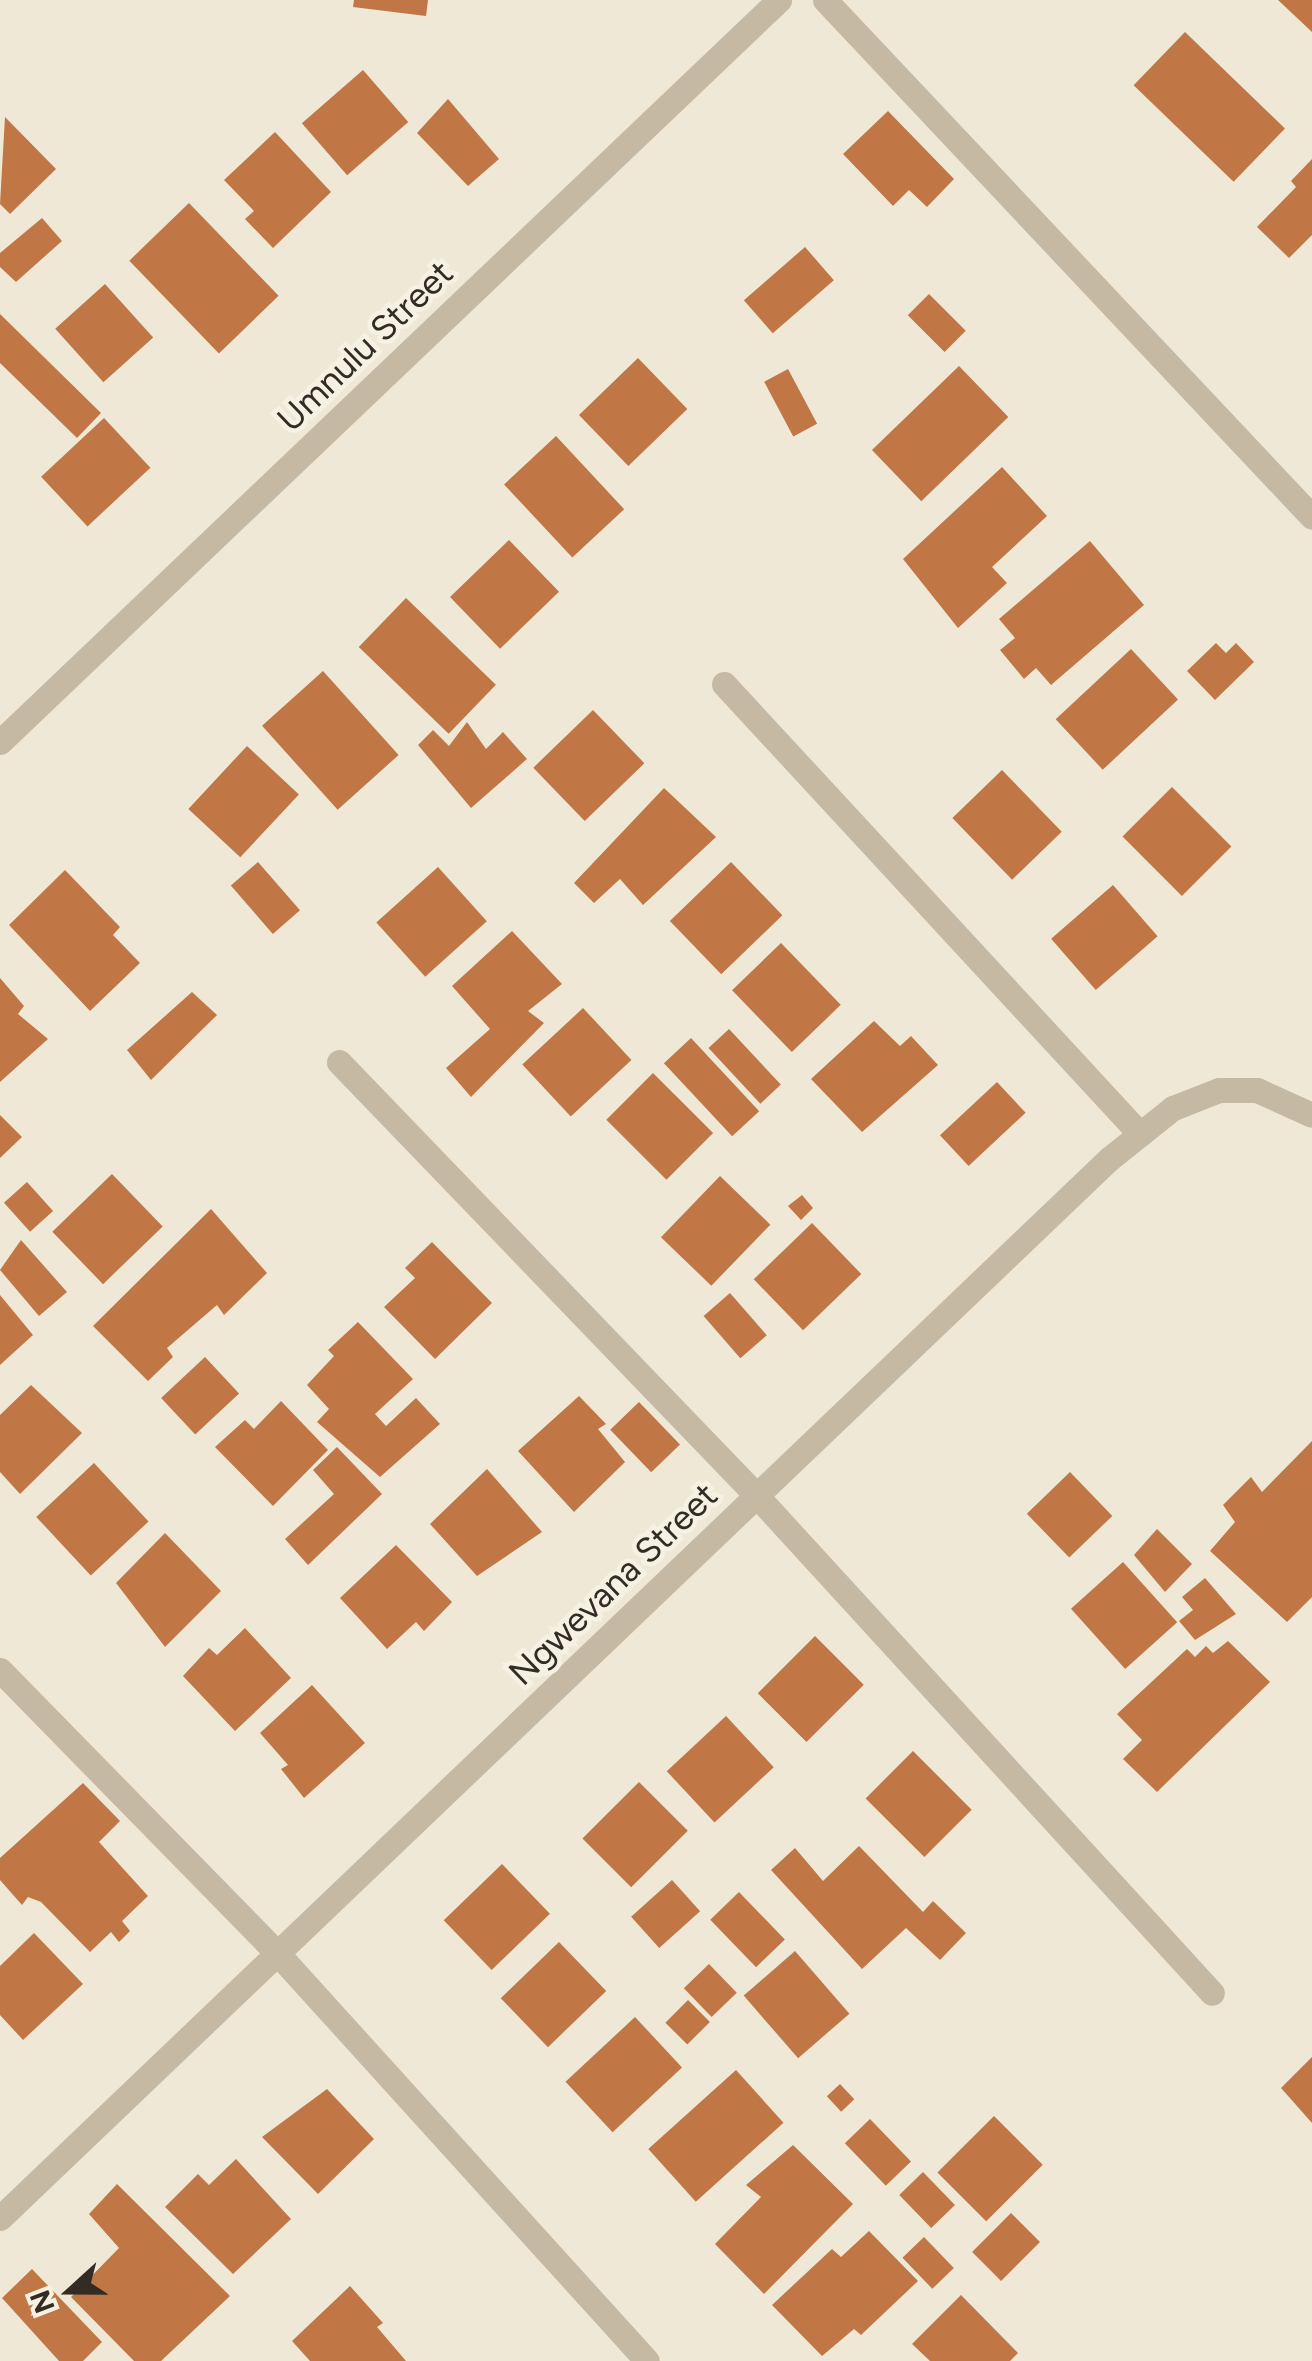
<!DOCTYPE html>
<style>
body{margin:0}
#map{position:relative;width:1312px;height:2361px;overflow:hidden;background:#efe8d7;font-family:Figtree,sans-serif}
div>[style]{position:absolute}
[style*='--x']{left:calc(var(--x)*1px);top:calc(var(--y)*1px);width:calc(var(--w)*1px);rotate:calc(var(--a)*1deg)}
.building>*{inset:0;background:#c07745;transform-origin:0 0}
.service>*{height:25px;margin:-12.5px;padding:0 12.5px;transform-origin:12.5px;border-radius:12.5px;background:#c6b9a4}
.minor>*{height:25px;margin:-12.5px;padding:0 12.5px;transform-origin:12.5px;border-radius:12.5px;background:#c6b9a4}
.tertiary>*{height:25px;margin:-12.5px;padding:0 12.5px;transform-origin:12.5px;border-radius:12.5px;background:#c6b9a4}
span{translate:-50% -50%;white-space:nowrap;text-align:center;line-height:1.15;-webkit-text-stroke:9px #f7f1e3;paint-order:stroke}
.street-label{font-size:35px;color:#322c25}
.north{position:absolute;left:20px;top:2241px;width:100px;height:100px;-webkit-text-stroke:8px #f7f1e3;paint-order:stroke;rotate:249deg;font-size:28px;font-weight:700;line-height:40px;text-align:center;color:#322c25}
.north::after{content:'';display:block;margin:auto;width:35px;height:45px;background:#322c25;clip-path:polygon(50% 0,100% 100%,50% 72%,0 100%)}
</style>
<div id="map">
<div class="building">
<i style="clip-path:polygon(354px 0,428px 0,426px 16px,353px 7px)"></i>
<i style="clip-path:polygon(1278px 0,1312px 0,1312px 32px)"></i>
<i style="left:1185px;top:32px;width:139px;height:74px;rotate:44deg"></i>
<i style="left:363px;top:70px;width:69px;height:81px;rotate:49deg"></i>
<i style="clip-path:polygon(448px 99px,499px 159px,468px 186px,417px 133px)"></i>
<i style="clip-path:polygon(888px 111px,954px 179px,927px 207px,909px 190px,893px 206px,843px 154px)"></i>
<i style="clip-path:polygon(5px 117px,56px 169px,10px 214px,0 204px)"></i>
<i style="clip-path:polygon(275px 132px,331px 192px,273px 248px,245px 219px,254px 211px,224px 180px)"></i>
<i style="clip-path:polygon(1312px 159px,1312px 235px,1289px 258px,1257px 227px,1296px 187px,1291px 181px)"></i>
<i style="left:189px;top:203px;width:129px;height:83px;rotate:46deg"></i>
<i style="clip-path:polygon(42px 218px,62px 241px,16px 282px,0 267px,0 253px)"></i>
<i style="left:805px;top:247px;width:44px;height:81px;rotate:49deg"></i>
<i style="left:105px;top:284px;width:72px;height:67px;rotate:48deg"></i>
<i style="left:929px;top:294px;width:52px;height:30px;rotate:45deg"></i>
<i style="clip-path:polygon(0 314px,101px 413px,77px 438px,0 363px)"></i>
<i style="left:638px;top:358px;width:71px;height:82px;rotate:46deg"></i>
<i style="left:959px;top:366px;width:71px;height:121px;rotate:46deg"></i>
<i style="left:788px;top:369px;width:62px;height:27px;rotate:62deg"></i>
<i style="left:104px;top:418px;width:68px;height:86px;rotate:47deg"></i>
<i style="left:556px;top:436px;width:100px;height:71px;rotate:47deg"></i>
<i style="clip-path:polygon(1002px 467px,1047px 516px,992px 567px,1007px 583px,958px 628px,903px 559px)"></i>
<i style="left:509px;top:540px;width:72px;height:82px;rotate:46deg"></i>
<i style="clip-path:polygon(1090px 541px,1144px 605px,1051px 685px,1036px 668px,1024px 679px,1000px 650px,1015px 638px,999px 619px)"></i>
<i style="left:406px;top:598px;width:125px;height:68px;rotate:44deg"></i>
<i style="clip-path:polygon(1216px 643px,1226px 653px,1236px 643px,1254px 662px,1215px 700px,1187px 671px)"></i>
<i style="left:1131px;top:649px;width:69px;height:103px;rotate:47deg"></i>
<i style="left:323px;top:671px;width:113px;height:82px;rotate:48deg"></i>
<i style="left:593px;top:710px;width:74px;height:83px;rotate:46deg"></i>
<i style="clip-path:polygon(467px 722px,486px 749px,503px 732px,527px 759px,471px 808px,418px 745px,433px 730px,449px 746px)"></i>
<i style="left:247px;top:746px;width:71px;height:86px;rotate:43deg"></i>
<i style="left:1002px;top:770px;width:86px;height:69px;rotate:46deg"></i>
<i style="left:1172px;top:787px;width:84px;height:70px;rotate:45deg"></i>
<i style="clip-path:polygon(664px 788px,716px 837px,643px 905px,620px 879px,594px 903px,574px 883px)"></i>
<i style="left:258px;top:862px;width:64px;height:36px;rotate:49deg"></i>
<i style="left:731px;top:862px;width:74px;height:85px;rotate:46deg"></i>
<i style="left:438px;top:867px;width:73px;height:83px;rotate:48deg"></i>
<i style="clip-path:polygon(65px 870px,120px 927px,113px 935px,140px 963px,90px 1011px,9px 925px)"></i>
<i style="left:1113px;top:885px;width:68px;height:82px;rotate:49deg"></i>
<i style="clip-path:polygon(512px 931px,562px 984px,528px 1011px,544px 1023px,471px 1097px,446px 1068px,490px 1029px,452px 986px)"></i>
<i style="left:781px;top:943px;width:86px;height:68px;rotate:46deg"></i>
<i style="clip-path:polygon(0 978px,24px 1006px,18px 1014px,48px 1039px,0 1082px)"></i>
<i style="clip-path:polygon(192px 992px,217px 1015px,151px 1080px,127px 1050px)"></i>
<i style="left:583px;top:1008px;width:71px;height:83px;rotate:47deg"></i>
<i style="clip-path:polygon(874px 1021px,900px 1046px,911px 1036px,938px 1065px,862px 1132px,811px 1079px)"></i>
<i style="left:729px;top:1029px;width:76px;height:28px;rotate:47deg"></i>
<i style="left:691px;top:1038px;width:100px;height:37px;rotate:47deg"></i>
<i style="left:653px;top:1073px;width:85px;height:66px;rotate:45deg"></i>
<i style="left:997px;top:1082px;width:42px;height:78px;rotate:47deg"></i>
<i style="clip-path:polygon(0 1115px,22px 1137px,0 1158px)"></i>
<i style="left:112px;top:1174px;width:73px;height:83px;rotate:46deg"></i>
<i style="left:720px;top:1176px;width:70px;height:85px;rotate:44deg"></i>
<i style="left:27px;top:1182px;width:39px;height:31px;rotate:48deg"></i>
<i style="clip-path:polygon(802px 1195px,813px 1208px,801px 1220px,788px 1206px)"></i>
<i style="clip-path:polygon(211px 1209px,267px 1273px,224px 1315px,217px 1305px,167px 1348px,173px 1357px,148px 1381px,93px 1326px)"></i>
<i style="left:812px;top:1223px;width:71px;height:81px;rotate:46deg"></i>
<i style="clip-path:polygon(21px 1240px,67px 1292px,39px 1316px,0 1270px)"></i>
<i style="clip-path:polygon(432px 1242px,492px 1303px,435px 1359px,384px 1307px,415px 1278px,405px 1268px)"></i>
<i style="left:730px;top:1293px;width:56px;height:35px;rotate:49deg"></i>
<i style="clip-path:polygon(0 1295px,33px 1335px,0 1365px)"></i>
<i style="clip-path:polygon(358px 1322px,413px 1379px,375px 1414px,386px 1426px,416px 1398px,440px 1424px,380px 1477px,317px 1422px,329px 1409px,307px 1385px,334px 1356px,328px 1350px)"></i>
<i style="left:205px;top:1357px;width:50px;height:60px;rotate:47deg"></i>
<i style="clip-path:polygon(31px 1385px,82px 1433px,20px 1494px,0 1472px,0 1415px)"></i>
<i style="clip-path:polygon(579px 1396px,606px 1424px,598px 1429px,625px 1462px,574px 1512px,518px 1451px)"></i>
<i style="clip-path:polygon(281px 1401px,328px 1450px,273px 1506px,215px 1447px,245px 1420px,254px 1429px)"></i>
<i style="left:639px;top:1402px;width:59px;height:40px;rotate:46deg"></i>
<i style="clip-path:polygon(1312px 1441px,1312px 1597px,1287px 1622px,1210px 1551px,1235px 1522px,1223px 1505px,1251px 1477px,1262px 1492px)"></i>
<i style="clip-path:polygon(337px 1447px,382px 1494px,308px 1565px,285px 1539px,334px 1494px,313px 1470px)"></i>
<i style="left:94px;top:1463px;width:80px;height:79px;rotate:47deg"></i>
<i style="clip-path:polygon(487px 1469px,542px 1532px,477px 1576px,430px 1524px)"></i>
<i style="left:1070px;top:1472px;width:61px;height:60px;rotate:46deg"></i>
<i style="clip-path:polygon(1157px 1529px,1192px 1564px,1165px 1592px,1134px 1555px)"></i>
<i style="clip-path:polygon(165px 1533px,221px 1591px,165px 1647px,116px 1583px)"></i>
<i style="clip-path:polygon(396px 1545px,452px 1602px,424px 1631px,416px 1622px,387px 1649px,340px 1598px)"></i>
<i style="left:1123px;top:1562px;width:81px;height:70px;rotate:48deg"></i>
<i style="clip-path:polygon(1205px 1578px,1236px 1614px,1195px 1640px,1179px 1621px,1193px 1610px,1182px 1597px)"></i>
<i style="clip-path:polygon(245px 1628px,291px 1678px,235px 1731px,183px 1676px,209px 1648px,217px 1655px)"></i>
<i style="left:815px;top:1636px;width:69px;height:81px;rotate:45deg"></i>
<i style="clip-path:polygon(1228px 1641px,1270px 1682px,1157px 1792px,1123px 1759px,1142px 1740px,1117px 1714px,1187px 1649px,1195px 1657px,1206px 1646px,1213px 1653px)"></i>
<i style="clip-path:polygon(312px 1685px,365px 1743px,304px 1798px,281px 1769px,288px 1765px,260px 1733px)"></i>
<i style="left:726px;top:1716px;width:70px;height:81px;rotate:47deg"></i>
<i style="left:913px;top:1751px;width:83px;height:67px;rotate:45deg"></i>
<i style="left:639px;top:1782px;width:69px;height:80px;rotate:45deg"></i>
<i style="clip-path:polygon(83px 1783px,120px 1821px,99px 1842px,148px 1896px,122px 1921px,130px 1931px,119px 1942px,111px 1932px,90px 1952px,41px 1902px,28px 1897px,22px 1905px,0 1880px,0 1858px)"></i>
<i style="clip-path:polygon(859px 1846px,923px 1912px,933px 1901px,966px 1933px,940px 1960px,906px 1928px,862px 1969px,771px 1870px,795px 1848px,823px 1881px)"></i>
<i style="left:502px;top:1864px;width:69px;height:81px;rotate:46deg"></i>
<i style="left:672px;top:1880px;width:42px;height:55px;rotate:48deg"></i>
<i style="left:739px;top:1892px;width:66px;height:40px;rotate:46deg"></i>
<i style="clip-path:polygon(34px 1933px,83px 1984px,23px 2040px,0 2015px,0 1966px)"></i>
<i style="left:559px;top:1942px;width:68px;height:81px;rotate:46deg"></i>
<i style="left:795px;top:1951px;width:83px;height:68px;rotate:49deg"></i>
<i style="left:709px;top:1964px;width:40px;height:35px;rotate:46deg"></i>
<i style="left:688px;top:2000px;width:31px;height:32px;rotate:45deg"></i>
<i style="left:635px;top:2017px;width:69px;height:95px;rotate:47deg"></i>
<i style="clip-path:polygon(1312px 2057px,1312px 2123px,1281px 2088px)"></i>
<i style="left:736px;top:2070px;width:71px;height:118px;rotate:48deg"></i>
<i style="left:840px;top:2084px;width:21px;height:18px;rotate:47deg"></i>
<i style="clip-path:polygon(327px 2089px,374px 2139px,318px 2194px,262px 2137px)"></i>
<i style="left:994px;top:2116px;width:69px;height:80px;rotate:45deg"></i>
<i style="left:870px;top:2119px;width:59px;height:35px;rotate:46deg"></i>
<i style="clip-path:polygon(793px 2145px,853px 2204px,764px 2294px,715px 2244px,761px 2197px,746px 2185px)"></i>
<i style="clip-path:polygon(236px 2159px,291px 2219px,233px 2274px,165px 2207px,198px 2174px,209px 2185px)"></i>
<i style="left:923px;top:2172px;width:46px;height:33px;rotate:46deg"></i>
<i style="clip-path:polygon(117px 2184px,230px 2296px,161px 2361px,134px 2361px,71px 2297px,119px 2248px,89px 2214px)"></i>
<i style="left:1011px;top:2213px;width:41px;height:55px;rotate:45deg"></i>
<i style="clip-path:polygon(869px 2231px,918px 2281px,861px 2335px,854px 2329px,822px 2356px,772px 2305px,832px 2249px,841px 2257px)"></i>
<i style="left:924px;top:2237px;width:43px;height:30px;rotate:46deg"></i>
<i style="clip-path:polygon(32px 2269px,102px 2342px,83px 2361px,59px 2361px,2px 2298px)"></i>
<i style="clip-path:polygon(350px 2286px,383px 2323px,377px 2327px,406px 2361px,310px 2361px,292px 2341px)"></i>
<i style="clip-path:polygon(961px 2295px,1018px 2353px,1010px 2361px,930px 2361px,912px 2344px)"></i>
</div>
<div class="service">
<i style="--x:724;--y:684;--w:613;--a:47.25"></i>
<i style="--x:339;--y:1062;--w:601;--a:46.08"></i>
<i style="--x:756;--y:1495;--w:675;--a:47.52"></i>
<i style="--x:0;--y:1670;--w:397;--a:45.6"></i>
<i style="--x:278;--y:1954;--w:549;--a:47.8"></i>
</div>
<div class="minor">
<i style="--x:825;--y:0;--w:710;--a:46.71"></i>
<i style="--x:0;--y:2218;--w:1533;--a:-43.68"></i>
<i style="--x:1109;--y:1159;--w:82;--a:-38.6"></i>
<i style="--x:1173;--y:1108;--w:49;--a:-21.4"></i>
<i style="--x:1219;--y:1090;--w:38;--a:0"></i>
<i style="--x:1257;--y:1090;--w:60;--a:24.4"></i>
</div>
<div class="tertiary">
<i style="--x:0;--y:742;--w:1076;--a:-43.61"></i>
</div>
<div class="street-label">
<span style="left:365px;top:346px;rotate:-44deg">Umnulu Street</span>
<span style="left:613px;top:1584px;rotate:-44deg">Ngwevana Street</span>
</div>
<div class="north">N</div>
</div>
